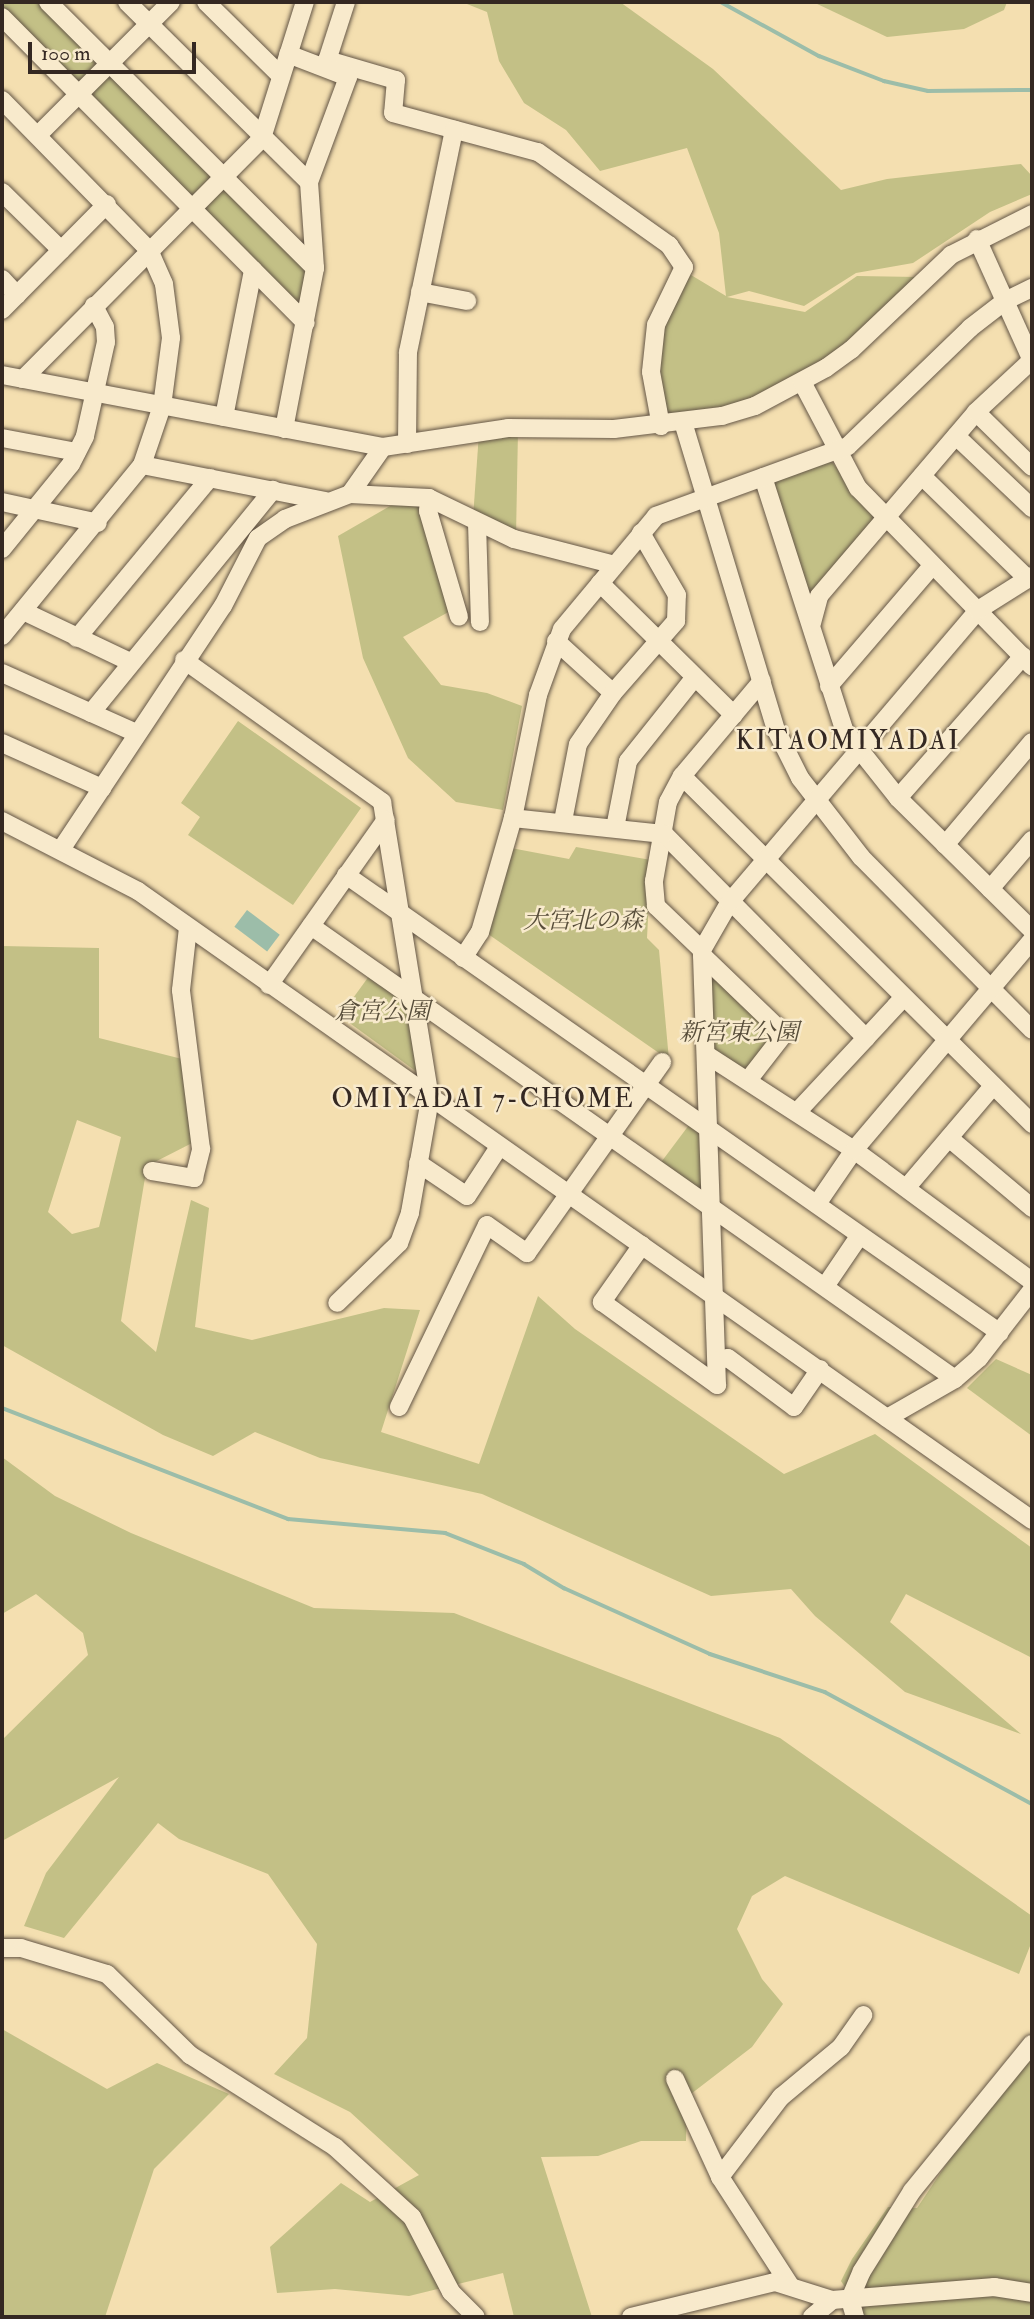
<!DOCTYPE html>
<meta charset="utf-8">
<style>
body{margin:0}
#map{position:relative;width:1034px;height:2319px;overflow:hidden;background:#f4dfb0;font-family:"IM FELL Double Pica","Noto Serif JP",serif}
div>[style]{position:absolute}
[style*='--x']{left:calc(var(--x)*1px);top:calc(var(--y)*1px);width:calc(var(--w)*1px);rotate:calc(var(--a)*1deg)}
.green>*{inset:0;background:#c3c086;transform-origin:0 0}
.water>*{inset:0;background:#9cbda9;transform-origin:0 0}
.stream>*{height:3.5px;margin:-1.75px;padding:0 1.75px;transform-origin:1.75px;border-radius:1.75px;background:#9cbda9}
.roads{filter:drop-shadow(0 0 2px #645646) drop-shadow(0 0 2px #645646)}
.minor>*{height:18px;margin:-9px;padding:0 9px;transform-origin:9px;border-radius:9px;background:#f8eacc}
span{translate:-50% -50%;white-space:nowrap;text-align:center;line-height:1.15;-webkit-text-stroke:5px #f8eacc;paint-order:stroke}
.park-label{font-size:24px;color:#584e3b;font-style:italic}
.neighbourhood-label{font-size:26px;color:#342822;letter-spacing:2px}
.frame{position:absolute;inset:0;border:4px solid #342822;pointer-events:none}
.scale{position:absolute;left:28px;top:42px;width:168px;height:32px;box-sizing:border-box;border:4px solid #342822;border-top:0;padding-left:9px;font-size:21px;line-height:24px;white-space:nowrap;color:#342822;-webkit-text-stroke:5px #f8eacc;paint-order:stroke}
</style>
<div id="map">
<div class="green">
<i style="clip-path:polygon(2px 2px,41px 2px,100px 61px,81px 85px,2px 11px)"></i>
<i style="clip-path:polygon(462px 2px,620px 2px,713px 69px,841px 190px,887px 179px,1021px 164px,1032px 176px,1032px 194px,990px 212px,913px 263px,856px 273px,804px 306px,749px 291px,727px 297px,805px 312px,857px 276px,918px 277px,826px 362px,742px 404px,667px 418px,660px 374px,662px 325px,675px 299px,691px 275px,726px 296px,719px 233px,687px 148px,600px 171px,566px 130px,524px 103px,499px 61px,487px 12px)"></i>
<i style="clip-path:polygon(813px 2px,1007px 2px,1004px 10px,964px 29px,887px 37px)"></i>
<i style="left:106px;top:71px;width:149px;height:32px;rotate:44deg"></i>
<i style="clip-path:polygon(228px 186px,309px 267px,300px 308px,202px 211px,221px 187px)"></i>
<i style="clip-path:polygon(518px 431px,516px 536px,473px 518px,479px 433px)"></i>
<i style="clip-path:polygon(831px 461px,877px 517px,810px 602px,773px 480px)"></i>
<i style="clip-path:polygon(397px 502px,428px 507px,454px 609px,403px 637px,441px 685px,487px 693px,522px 706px,503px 810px,456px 802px,408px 758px,363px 658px,338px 536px)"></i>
<i style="clip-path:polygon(238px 721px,361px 808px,293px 905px,188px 835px,200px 817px,181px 803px)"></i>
<i style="clip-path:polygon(576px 847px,651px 860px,647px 938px,659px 950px,669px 1060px,488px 934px,511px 848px,569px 859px)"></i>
<i style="clip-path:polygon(evenodd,2px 946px,99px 948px,99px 1038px,186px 1060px,198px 1140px,147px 1166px,121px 1321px,156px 1352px,191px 1200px,209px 1208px,195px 1327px,252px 1340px,384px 1308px,420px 1310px,381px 1432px,479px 1464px,538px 1296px,575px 1329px,784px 1474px,875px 1434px,1032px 1548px,1032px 1658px,906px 1594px,890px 1622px,1021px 1734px,905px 1692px,815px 1616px,791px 1589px,711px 1596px,482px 1494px,320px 1458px,255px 1432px,213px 1456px,163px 1435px,2px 1345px,2px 946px,77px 1120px,121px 1137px,99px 1227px,72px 1234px,48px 1212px,77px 1120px)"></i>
<i style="clip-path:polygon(708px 970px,779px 1033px,745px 1071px,712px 1050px)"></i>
<i style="clip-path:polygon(372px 972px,408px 998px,417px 1072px,340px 1016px)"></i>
<i style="clip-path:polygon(692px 1121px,704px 1129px,707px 1193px,659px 1165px)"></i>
<i style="clip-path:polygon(996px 1359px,1032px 1375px,1032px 1436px,967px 1388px)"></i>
<i style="clip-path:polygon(2px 1457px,55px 1496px,131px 1533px,314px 1608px,454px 1613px,780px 1738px,1032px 1916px,1032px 1941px,1019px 1974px,785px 1876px,752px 1896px,737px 1929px,762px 1979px,783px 2004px,752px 2047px,687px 2097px,686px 2141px,641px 2141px,598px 2156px,541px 2157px,592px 2317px,514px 2317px,503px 2273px,409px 2296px,335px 2289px,277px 2293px,270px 2247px,341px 2183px,370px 2202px,419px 2175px,350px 2112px,274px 2074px,307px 2038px,317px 1944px,268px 1874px,179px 1839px,158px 1823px,64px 1938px,24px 1926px,46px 1873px,119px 1777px,2px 1841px,2px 1740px,88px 1655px,83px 1633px,36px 1594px,2px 1614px)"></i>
<i style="clip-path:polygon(2px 2029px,107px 2089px,157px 2063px,229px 2094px,154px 2169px,105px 2317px,2px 2317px)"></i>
<i style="clip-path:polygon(1032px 2056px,1032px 2317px,865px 2317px,841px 2281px,852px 2259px,888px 2207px,917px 2208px,978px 2117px)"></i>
</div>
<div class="water">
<i style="left:247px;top:910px;width:41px;height:21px;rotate:37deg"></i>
</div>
<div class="stream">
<i style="--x:721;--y:2;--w:112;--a:28.9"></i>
<i style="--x:819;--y:56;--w:70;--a:21"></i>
<i style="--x:884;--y:81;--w:45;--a:12.8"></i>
<i style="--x:928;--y:91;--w:104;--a:-0.6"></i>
<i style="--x:2;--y:1408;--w:307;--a:21.2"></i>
<i style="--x:288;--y:1519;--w:158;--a:5.1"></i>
<i style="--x:445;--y:1533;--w:85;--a:21.4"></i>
<i style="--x:524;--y:1564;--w:47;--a:31"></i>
<i style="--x:564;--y:1588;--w:160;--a:24.3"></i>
<i style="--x:710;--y:1654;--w:121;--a:18.3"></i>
<i style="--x:825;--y:1692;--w:235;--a:28.4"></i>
</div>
<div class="roads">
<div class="minor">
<i style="--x:48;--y:2;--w:377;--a:44.9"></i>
<i style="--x:127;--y:2;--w:256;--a:44.7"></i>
<i style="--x:206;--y:2;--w:105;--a:44.6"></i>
<i style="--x:2;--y:17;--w:431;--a:45.2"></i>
<i style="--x:327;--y:60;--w:72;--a:16.2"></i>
<i style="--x:396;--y:80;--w:33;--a:95"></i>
<i style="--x:393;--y:113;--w:150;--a:15.1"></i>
<i style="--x:538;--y:152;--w:161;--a:35.4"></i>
<i style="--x:669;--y:245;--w:27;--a:56"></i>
<i style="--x:684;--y:267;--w:64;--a:115.8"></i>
<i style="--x:656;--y:325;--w:47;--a:96.1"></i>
<i style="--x:651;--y:372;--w:55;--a:79.5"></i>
<i style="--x:325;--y:67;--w:68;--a:-72.1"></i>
<i style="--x:2;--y:100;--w:210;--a:45.6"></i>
<i style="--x:149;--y:250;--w:37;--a:66"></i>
<i style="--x:164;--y:284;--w:54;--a:82.6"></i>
<i style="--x:171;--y:338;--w:69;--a:97.5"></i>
<i style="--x:162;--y:406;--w:62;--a:108.7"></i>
<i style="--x:142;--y:465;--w:221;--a:129.3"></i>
<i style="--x:38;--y:135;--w:188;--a:-45"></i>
<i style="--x:2;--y:192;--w:83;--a:44.5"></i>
<i style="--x:977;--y:239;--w:134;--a:65.7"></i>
<i style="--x:2;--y:279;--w:22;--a:47"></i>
<i style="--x:420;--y:292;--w:48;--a:10.8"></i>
<i style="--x:2;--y:310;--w:149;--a:-45.3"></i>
<i style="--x:2;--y:375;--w:388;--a:10.7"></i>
<i style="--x:383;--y:447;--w:126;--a:-8.6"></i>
<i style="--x:508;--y:428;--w:106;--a:0.5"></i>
<i style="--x:614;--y:429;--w:109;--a:-6.9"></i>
<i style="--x:722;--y:416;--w:34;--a:-17"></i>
<i style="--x:755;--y:406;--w:81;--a:-28.2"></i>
<i style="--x:826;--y:368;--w:31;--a:-36"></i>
<i style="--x:851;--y:350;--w:138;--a:-43.5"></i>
<i style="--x:951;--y:255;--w:91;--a:-26.8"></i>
<i style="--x:23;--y:379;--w:339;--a:-45.2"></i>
<i style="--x:262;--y:138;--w:143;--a:-72.5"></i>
<i style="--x:802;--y:382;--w:120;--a:62.2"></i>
<i style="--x:858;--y:488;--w:249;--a:45.7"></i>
<i style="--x:976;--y:412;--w:78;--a:44.5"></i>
<i style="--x:224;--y:417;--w:150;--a:-78.8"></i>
<i style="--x:683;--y:422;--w:322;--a:73.2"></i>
<i style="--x:776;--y:730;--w:54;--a:63.4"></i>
<i style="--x:800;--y:778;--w:100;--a:52.3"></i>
<i style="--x:861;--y:857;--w:243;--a:45.3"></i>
<i style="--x:284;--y:429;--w:164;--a:-79.1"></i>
<i style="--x:315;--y:268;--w:86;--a:-94"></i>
<i style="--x:309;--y:182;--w:112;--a:-69.6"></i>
<i style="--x:348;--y:77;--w:64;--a:-159"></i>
<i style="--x:956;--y:436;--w:105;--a:43.5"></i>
<i style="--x:2;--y:438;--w:76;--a:10.6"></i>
<i style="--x:407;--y:444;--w:92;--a:-89.4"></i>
<i style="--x:408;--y:352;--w:227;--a:-78.3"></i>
<i style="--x:142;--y:465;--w:187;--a:11.1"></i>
<i style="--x:922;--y:476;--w:148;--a:44.2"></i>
<i style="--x:763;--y:477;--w:266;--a:72.2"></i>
<i style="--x:844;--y:730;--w:87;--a:51.5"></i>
<i style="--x:898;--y:798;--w:188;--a:44.6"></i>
<i style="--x:350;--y:494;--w:57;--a:-54.9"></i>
<i style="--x:429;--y:498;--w:13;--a:94"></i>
<i style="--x:428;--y:511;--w:110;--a:73.7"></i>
<i style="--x:2;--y:502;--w:98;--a:12.3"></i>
<i style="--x:477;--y:523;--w:99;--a:88.3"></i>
<i style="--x:2;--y:549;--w:109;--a:-50.9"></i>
<i style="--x:71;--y:464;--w:31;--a:-63"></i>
<i style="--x:85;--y:436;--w:96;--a:-77.4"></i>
<i style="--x:106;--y:342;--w:15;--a:-94"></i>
<i style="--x:105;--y:327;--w:24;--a:-118"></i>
<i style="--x:600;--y:583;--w:188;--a:44.6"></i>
<i style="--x:23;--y:611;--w:119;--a:25.5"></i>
<i style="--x:812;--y:623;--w:28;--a:-75"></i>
<i style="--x:819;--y:596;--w:242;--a:-49.5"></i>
<i style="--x:976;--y:412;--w:76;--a:-42.9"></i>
<i style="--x:77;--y:638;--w:208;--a:-50.3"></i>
<i style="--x:556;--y:641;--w:77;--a:42.4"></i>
<i style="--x:184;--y:660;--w:244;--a:35.6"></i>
<i style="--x:382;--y:802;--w:301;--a:80.8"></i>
<i style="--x:430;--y:1099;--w:116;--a:100"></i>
<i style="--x:410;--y:1213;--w:32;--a:110"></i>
<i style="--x:399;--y:1243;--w:86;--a:135.9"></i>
<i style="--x:2;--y:673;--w:147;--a:24.1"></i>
<i style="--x:829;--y:686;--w:158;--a:-49.4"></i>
<i style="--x:91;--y:713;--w:288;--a:-50.8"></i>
<i style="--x:2;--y:743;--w:110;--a:24.2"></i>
<i style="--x:682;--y:776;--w:494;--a:44.8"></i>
<i style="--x:898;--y:798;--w:189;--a:-48.6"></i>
<i style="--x:2;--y:821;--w:153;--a:27.2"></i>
<i style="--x:138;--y:891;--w:1093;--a:35.13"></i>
<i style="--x:563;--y:821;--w:78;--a:-79"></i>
<i style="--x:578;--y:744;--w:62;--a:-55.5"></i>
<i style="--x:613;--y:693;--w:96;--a:-48.8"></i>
<i style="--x:676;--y:621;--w:26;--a:-88"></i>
<i style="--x:677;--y:595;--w:72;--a:-120.1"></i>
<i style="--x:615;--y:828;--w:68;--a:-79"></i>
<i style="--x:628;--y:761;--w:107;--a:-51.4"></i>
<i style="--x:945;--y:845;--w:135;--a:-49.8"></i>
<i style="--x:62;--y:848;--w:291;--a:-56.4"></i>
<i style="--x:223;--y:606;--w:76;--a:-62.8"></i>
<i style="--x:258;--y:538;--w:33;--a:-35"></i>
<i style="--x:285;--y:519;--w:70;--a:-21"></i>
<i style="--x:350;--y:494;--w:79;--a:2.9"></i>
<i style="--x:429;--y:498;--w:94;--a:25.8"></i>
<i style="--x:514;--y:539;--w:104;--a:14.4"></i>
<i style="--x:346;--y:875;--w:798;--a:35"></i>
<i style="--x:990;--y:889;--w:65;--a:-49.4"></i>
<i style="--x:311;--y:926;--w:787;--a:35.12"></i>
<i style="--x:702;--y:950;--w:64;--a:-136.3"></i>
<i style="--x:656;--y:906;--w:25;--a:-95"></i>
<i style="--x:654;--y:881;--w:80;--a:-80"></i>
<i style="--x:668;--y:802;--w:30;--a:-62"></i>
<i style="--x:682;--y:776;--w:124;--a:-49.9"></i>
<i style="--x:702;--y:955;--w:114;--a:43.9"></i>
<i style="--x:784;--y:1034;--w:57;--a:127.9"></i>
<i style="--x:463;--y:958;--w:31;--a:-57"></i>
<i style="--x:480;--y:932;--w:119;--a:-73.9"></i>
<i style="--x:269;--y:985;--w:202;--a:-54.7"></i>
<i style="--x:866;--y:1038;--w:54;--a:-47.2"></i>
<i style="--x:707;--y:1055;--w:175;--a:32.9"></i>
<i style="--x:854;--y:1150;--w:221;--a:36.4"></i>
<i style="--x:798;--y:1111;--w:100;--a:-47"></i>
<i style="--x:866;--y:1038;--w:287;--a:-134.7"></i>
<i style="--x:664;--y:834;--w:152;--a:-174"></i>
<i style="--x:513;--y:818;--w:126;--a:-78.5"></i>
<i style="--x:538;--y:695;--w:70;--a:-70"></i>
<i style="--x:562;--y:629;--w:147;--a:-50.2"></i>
<i style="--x:656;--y:516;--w:204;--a:-20"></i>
<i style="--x:848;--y:446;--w:170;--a:-44"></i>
<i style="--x:970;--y:328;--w:44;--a:-37.6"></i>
<i style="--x:1005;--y:301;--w:30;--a:-26"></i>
<i style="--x:949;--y:1138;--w:109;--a:40.1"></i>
<i style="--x:418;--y:1163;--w:59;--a:34"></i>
<i style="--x:467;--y:1196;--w:59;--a:-56.9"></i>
<i style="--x:152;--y:1171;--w:43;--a:9.5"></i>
<i style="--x:194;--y:1178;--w:30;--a:-76"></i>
<i style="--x:201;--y:1149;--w:160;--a:-97.2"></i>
<i style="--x:181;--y:990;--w:62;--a:-83.6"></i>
<i style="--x:907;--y:1187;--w:133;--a:-49.6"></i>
<i style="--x:817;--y:1204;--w:65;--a:-55.6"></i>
<i style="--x:854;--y:1150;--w:275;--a:-49.7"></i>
<i style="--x:642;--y:1245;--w:70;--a:125.1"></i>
<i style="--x:602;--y:1302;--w:142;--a:35.8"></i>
<i style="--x:717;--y:1385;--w:435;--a:-92"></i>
<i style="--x:702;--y:950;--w:54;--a:-60.1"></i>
<i style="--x:729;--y:903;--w:385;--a:-49.6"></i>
<i style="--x:978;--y:610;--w:64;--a:-32.2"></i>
<i style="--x:826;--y:1285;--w:60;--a:-55.8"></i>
<i style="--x:718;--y:1360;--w:10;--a:-11"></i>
<i style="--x:728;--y:1358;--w:82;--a:36.6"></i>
<i style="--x:794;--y:1407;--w:46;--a:-55.6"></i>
<i style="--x:399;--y:1407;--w:202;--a:-64.2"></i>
<i style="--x:487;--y:1225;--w:49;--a:35"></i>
<i style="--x:527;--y:1253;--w:234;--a:-54.7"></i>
<i style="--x:887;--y:1418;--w:78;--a:-29.8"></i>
<i style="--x:955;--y:1379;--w:32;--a:-41"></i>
<i style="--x:979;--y:1358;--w:86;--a:-52.1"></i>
<i style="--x:2;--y:1948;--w:19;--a:0"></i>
<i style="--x:21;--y:1948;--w:90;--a:16.8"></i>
<i style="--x:107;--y:1974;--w:116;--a:44.3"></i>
<i style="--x:190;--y:2055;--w:172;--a:32.4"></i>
<i style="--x:335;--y:2147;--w:104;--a:42.3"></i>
<i style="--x:412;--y:2217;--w:85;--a:62.5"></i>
<i style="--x:451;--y:2292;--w:35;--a:45"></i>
<i style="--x:675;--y:2079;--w:108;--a:65.3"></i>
<i style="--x:720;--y:2177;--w:129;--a:57.1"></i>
<i style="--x:720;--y:2177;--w:101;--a:-52.7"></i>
<i style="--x:781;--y:2097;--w:78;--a:-39.8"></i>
<i style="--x:841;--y:2047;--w:39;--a:-55"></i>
<i style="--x:631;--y:2317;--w:148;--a:-13.7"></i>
<i style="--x:775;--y:2282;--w:60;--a:17.5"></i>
<i style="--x:832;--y:2300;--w:163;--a:-4.6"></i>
<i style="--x:994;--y:2287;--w:38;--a:9"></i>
<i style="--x:812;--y:2317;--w:26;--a:-40"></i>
<i style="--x:855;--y:2317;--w:19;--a:-106"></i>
<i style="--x:850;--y:2299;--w:30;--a:-67"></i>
<i style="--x:862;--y:2271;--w:94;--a:-58"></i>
<i style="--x:912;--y:2191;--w:190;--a:-50.8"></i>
</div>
</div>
<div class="park-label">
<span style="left:583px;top:921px">大宮北の森</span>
<span style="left:382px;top:1012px">倉宮公園</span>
<span style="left:739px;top:1033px">新宮東公園</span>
</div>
<div class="neighbourhood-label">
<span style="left:848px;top:742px">KITAOMIYADAI</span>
<span style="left:483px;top:1100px">OMIYADAI 7-CHOME</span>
</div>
<div class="frame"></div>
<div class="scale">100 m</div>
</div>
